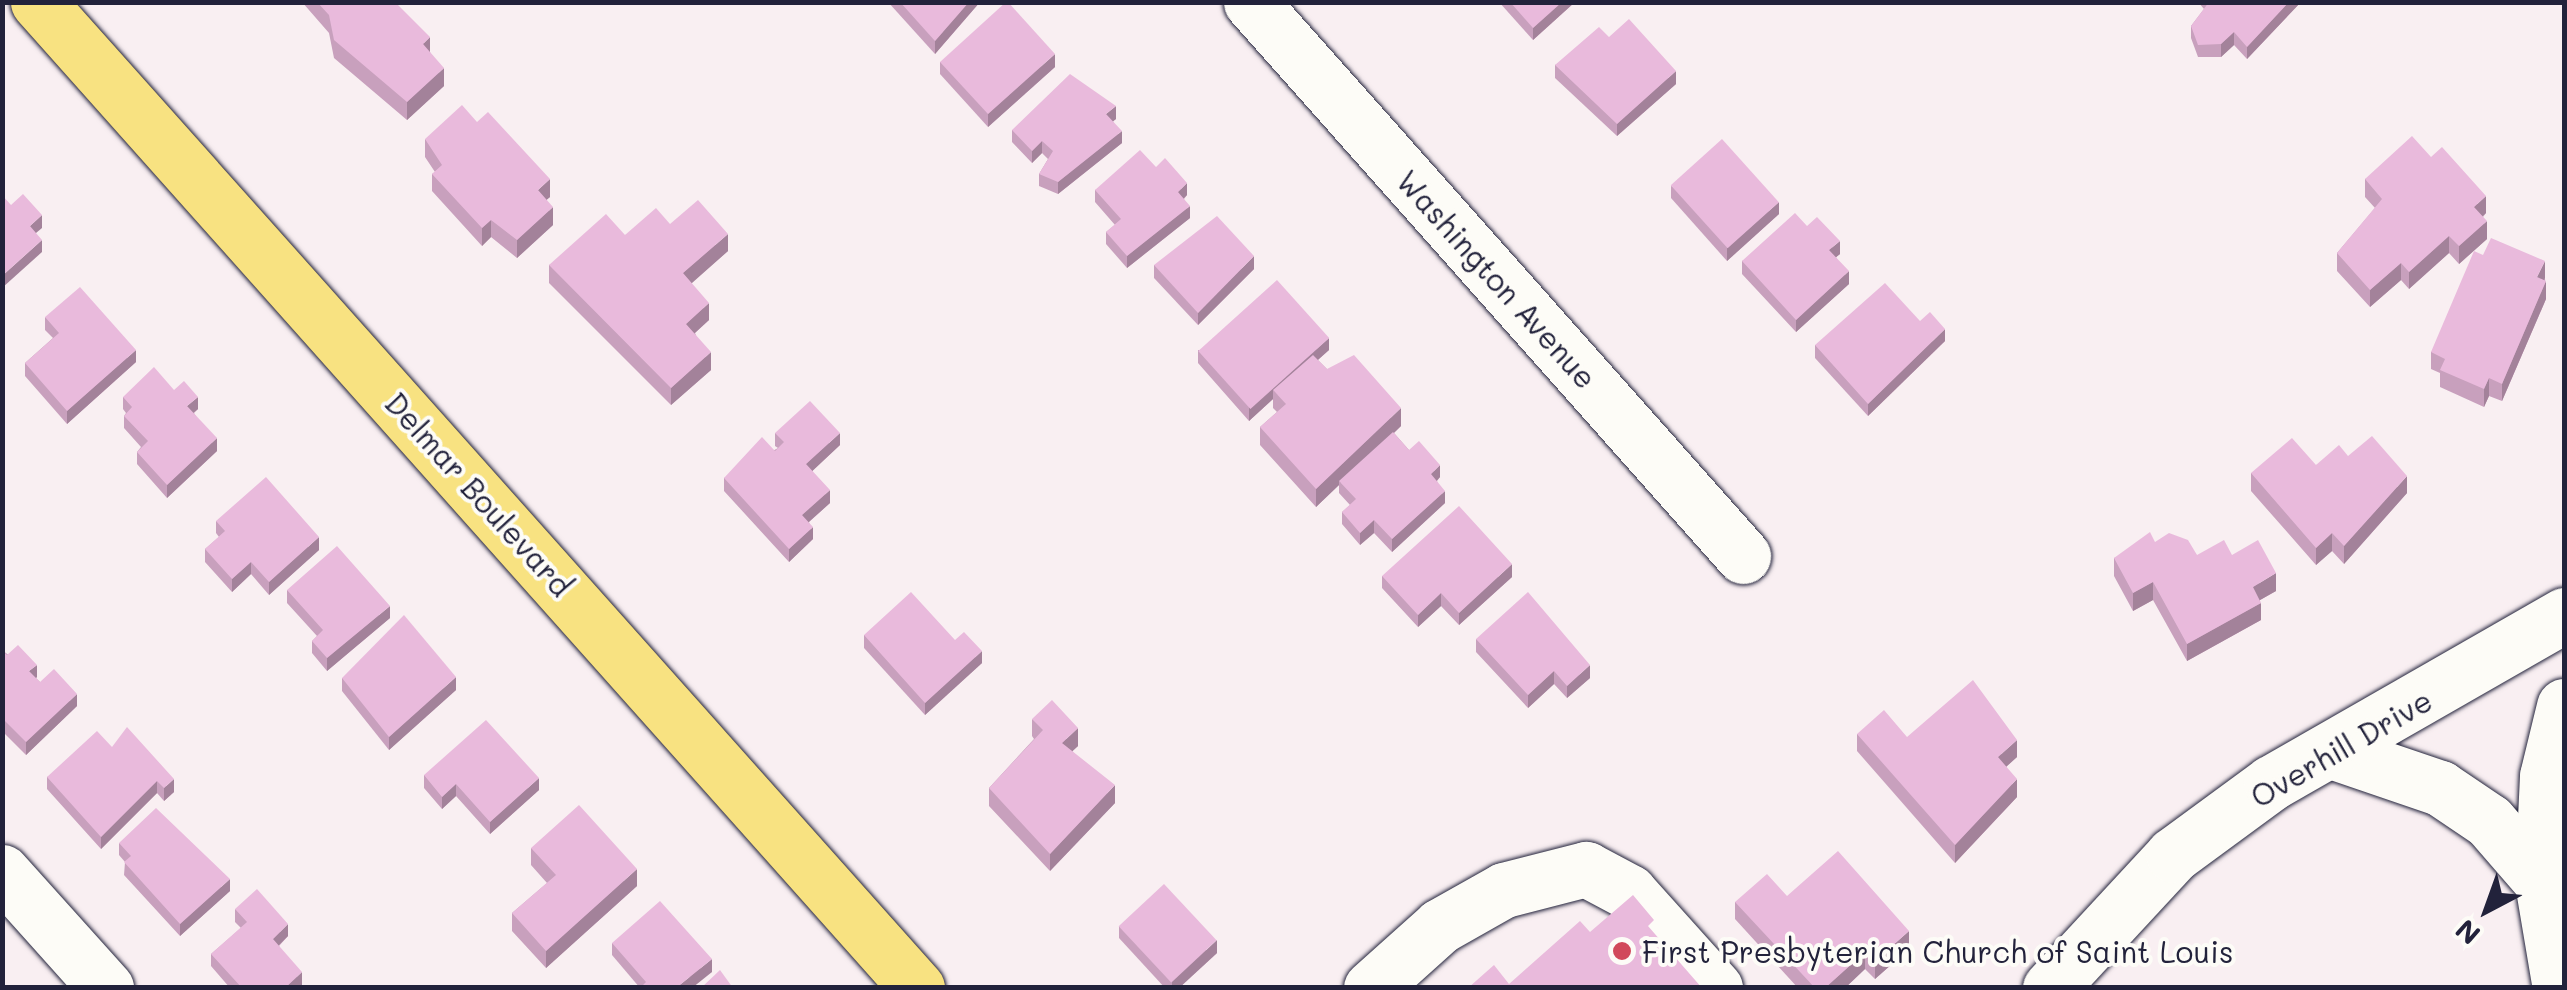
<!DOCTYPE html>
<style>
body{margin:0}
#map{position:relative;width:2567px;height:990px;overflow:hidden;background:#f9eff2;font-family:Mali,sans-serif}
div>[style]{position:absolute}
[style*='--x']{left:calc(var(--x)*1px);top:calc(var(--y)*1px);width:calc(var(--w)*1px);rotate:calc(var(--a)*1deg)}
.roads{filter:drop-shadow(0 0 2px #22223b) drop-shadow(0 0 2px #22223b)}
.minor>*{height:55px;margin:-27.5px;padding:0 27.5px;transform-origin:27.5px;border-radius:27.5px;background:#fdfcf7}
.major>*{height:55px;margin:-27.5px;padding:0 27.5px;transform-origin:27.5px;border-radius:27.5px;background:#f8e281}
.wall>*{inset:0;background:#c8a0bd}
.shaded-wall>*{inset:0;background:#a3829a}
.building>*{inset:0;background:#e9badc;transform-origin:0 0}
.dots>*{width:28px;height:28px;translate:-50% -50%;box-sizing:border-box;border:5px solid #fdfcf7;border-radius:50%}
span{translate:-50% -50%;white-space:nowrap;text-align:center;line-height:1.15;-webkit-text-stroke:8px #fdfcf7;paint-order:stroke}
.street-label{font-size:30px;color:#22223b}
.poi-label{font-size:30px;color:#22223b}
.left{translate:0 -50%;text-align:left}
.frame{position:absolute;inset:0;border:5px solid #22223b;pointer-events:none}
.north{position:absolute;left:2437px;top:860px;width:100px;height:100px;-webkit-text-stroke:8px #fdfcf7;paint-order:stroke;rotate:221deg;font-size:28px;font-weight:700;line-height:40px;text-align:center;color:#22223b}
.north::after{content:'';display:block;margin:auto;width:35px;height:45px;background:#22223b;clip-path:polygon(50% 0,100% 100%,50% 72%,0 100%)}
</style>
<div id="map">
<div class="roads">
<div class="minor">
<i style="--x:1251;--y:2;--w:741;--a:48.39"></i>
<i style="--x:2337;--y:753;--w:109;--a:18.8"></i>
<i style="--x:2440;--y:788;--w:59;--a:34"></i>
<i style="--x:2489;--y:821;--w:81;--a:49"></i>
<i style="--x:2542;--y:882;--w:108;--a:80.4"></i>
<i style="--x:2;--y:872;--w:156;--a:48.1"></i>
<i style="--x:2542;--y:882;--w:106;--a:-87.3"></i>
<i style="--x:2547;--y:776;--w:72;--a:-76.3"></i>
<i style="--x:1371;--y:988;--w:93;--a:-41.9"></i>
<i style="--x:1440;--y:926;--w:73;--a:-29.4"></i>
<i style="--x:1504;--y:890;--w:85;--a:-14.4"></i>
<i style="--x:1586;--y:869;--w:49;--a:28.1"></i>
<i style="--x:1629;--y:892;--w:129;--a:48.1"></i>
<i style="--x:2050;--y:988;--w:181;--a:-47.2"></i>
<i style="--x:2173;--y:855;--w:122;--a:-36.3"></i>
<i style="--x:2271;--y:783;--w:338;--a:-29.8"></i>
</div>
<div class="major">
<i style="--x:38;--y:2;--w:1321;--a:48.28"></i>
</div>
</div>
<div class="wall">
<i style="clip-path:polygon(302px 2px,395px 2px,430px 52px,444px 86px,407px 120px,334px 58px,329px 33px)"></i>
<i style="clip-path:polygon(888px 2px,980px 2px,935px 54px)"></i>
<i style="clip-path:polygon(1499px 2px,1575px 2px,1533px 40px)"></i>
<i style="clip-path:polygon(2198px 2px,2301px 2px,2247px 59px,2234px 45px,2221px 57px,2198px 57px,2191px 38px,2191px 26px,2204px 9px)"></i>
<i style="clip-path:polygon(1609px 37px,1676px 84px,1617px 136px,1555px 78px,1555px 65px)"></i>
<i style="clip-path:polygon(940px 62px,1055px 67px,988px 127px,940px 74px)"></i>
<i style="clip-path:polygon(1116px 119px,1113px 121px,1122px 143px,1058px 194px,1039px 186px,1039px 174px,1048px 159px,1042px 153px,1032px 163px,1012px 142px,1012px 130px)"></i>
<i style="clip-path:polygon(425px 139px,550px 197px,546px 200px,553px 225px,517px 258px,491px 237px,482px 246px,432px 191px,432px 174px,435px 172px,425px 157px)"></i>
<i style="clip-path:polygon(2431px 157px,2486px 213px,2483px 217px,2487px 239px,2459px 264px,2449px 253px,2409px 289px,2401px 280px,2370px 307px,2337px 271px,2337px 253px,2375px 208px,2365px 197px,2365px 179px)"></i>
<i style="clip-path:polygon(1156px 167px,1187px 195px,1184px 199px,1190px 218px,1127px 268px,1106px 244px,1106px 232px,1115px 225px,1095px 202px,1095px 190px)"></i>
<i style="clip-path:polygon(1671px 186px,1779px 214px,1727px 261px,1671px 198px)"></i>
<i style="clip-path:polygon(670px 224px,728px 251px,691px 283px,709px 320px,695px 333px,711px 370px,671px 405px,549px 283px,549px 265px,625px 235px)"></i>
<i style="clip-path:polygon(1807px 226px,1840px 254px,1836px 257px,1849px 284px,1796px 332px,1742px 274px,1742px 261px)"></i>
<i style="clip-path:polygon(1154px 265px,1254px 269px,1198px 325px,1154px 278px)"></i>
<i style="clip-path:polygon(2545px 278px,2546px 299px,2502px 401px,2489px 396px,2484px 407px,2440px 387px,2440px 373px,2431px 369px,2431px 352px)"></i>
<i style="clip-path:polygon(45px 317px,136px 362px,67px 424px,25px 376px,25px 363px,53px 338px,45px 330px)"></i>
<i style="clip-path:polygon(1945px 341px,1868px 416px,1815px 358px,1815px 345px)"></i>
<i style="clip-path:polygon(1198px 350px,1329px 350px,1318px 360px,1327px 369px,1401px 426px,1394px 433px,1409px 450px,1440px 477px,1437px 481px,1445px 503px,1392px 552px,1374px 533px,1360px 545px,1342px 524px,1342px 512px,1350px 505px,1339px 493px,1339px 485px,1316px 507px,1260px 445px,1260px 427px,1277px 412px,1273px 408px,1273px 399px,1249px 421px,1198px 363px)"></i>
<i style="clip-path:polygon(123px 397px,198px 409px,194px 413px,217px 451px,167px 498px,137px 464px,137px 452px,141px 447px,124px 428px,124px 416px,126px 413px,123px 409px)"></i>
<i style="clip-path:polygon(775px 433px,840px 445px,812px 471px,830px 503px,809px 522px,813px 539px,789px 562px,724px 491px,724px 478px,778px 448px,775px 446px)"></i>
<i style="clip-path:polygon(2348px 456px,2407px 493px,2344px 564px,2332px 551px,2316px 565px,2251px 491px,2251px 473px,2316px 465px)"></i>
<i style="clip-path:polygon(216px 521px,319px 550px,269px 595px,251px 574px,232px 592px,205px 562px,205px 549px,219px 537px,216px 533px)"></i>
<i style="clip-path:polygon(2155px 542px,2197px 555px,2276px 591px,2260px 600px,2261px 620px,2187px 661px,2153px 600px,2133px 611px,2114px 576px,2114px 558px)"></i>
<i style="clip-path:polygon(1382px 576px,1512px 577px,1459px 625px,1441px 606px,1418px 627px,1382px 588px)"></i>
<i style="clip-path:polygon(287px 590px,390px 618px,327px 671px,312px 653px,312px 641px,317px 636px,287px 603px)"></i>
<i style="clip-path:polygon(864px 635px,955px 640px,982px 663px,925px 715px,864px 648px)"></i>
<i style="clip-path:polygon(1476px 639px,1590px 678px,1567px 698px,1554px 684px,1528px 708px,1476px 652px)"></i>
<i style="clip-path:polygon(2px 650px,37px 677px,36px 678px,40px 682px,77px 706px,26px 755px,2px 731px)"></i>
<i style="clip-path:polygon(342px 678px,456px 690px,389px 750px,342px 691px)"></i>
<i style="clip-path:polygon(1032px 719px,1078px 746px,1072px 751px,1115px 803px,1050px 871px,989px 806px,989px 788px,1034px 739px,1032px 736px)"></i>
<i style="clip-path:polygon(1857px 734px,1907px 737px,2017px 757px,2006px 767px,2017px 797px,1955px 863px,1857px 751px)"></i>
<i style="clip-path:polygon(112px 747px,174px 792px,164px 801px,157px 793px,101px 849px,47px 789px,47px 777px)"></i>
<i style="clip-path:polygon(424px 775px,539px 790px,490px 834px,456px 796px,442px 809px,424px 788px)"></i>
<i style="clip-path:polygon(119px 843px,230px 891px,180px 936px,124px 875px,125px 862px,119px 855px)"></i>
<i style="clip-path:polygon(531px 848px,637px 886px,546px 968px,512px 931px,512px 913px,547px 883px,531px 865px)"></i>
<i style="clip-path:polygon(1787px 896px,1909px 949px,1875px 979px,1865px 969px,1845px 988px,1798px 988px,1735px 919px,1735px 902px)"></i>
<i style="clip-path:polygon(235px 909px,288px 936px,279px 946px,302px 985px,299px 988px,230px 988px,211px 966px,211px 954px,241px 928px,235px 922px)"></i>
<i style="clip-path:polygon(1119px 926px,1217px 953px,1179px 988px,1165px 988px,1119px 938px)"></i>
<i style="clip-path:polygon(612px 943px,712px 972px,640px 988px,612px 955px)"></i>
</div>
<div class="shaded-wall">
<i style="clip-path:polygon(969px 2px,980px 2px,935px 54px,935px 41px)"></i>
<i style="clip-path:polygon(1562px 2px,1575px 2px,1533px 40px,1533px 28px)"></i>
<i style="clip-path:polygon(2289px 2px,2301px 2px,2247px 59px,2247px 47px)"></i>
<i style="clip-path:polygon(2234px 32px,2234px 45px,2221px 57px,2221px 44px)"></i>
<i style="clip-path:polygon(430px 37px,430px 55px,423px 44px)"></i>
<i style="clip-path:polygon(1055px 54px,1055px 67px,988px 127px,988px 114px)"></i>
<i style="clip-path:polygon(444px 68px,444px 86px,407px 120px,407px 102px)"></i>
<i style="clip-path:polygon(1676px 71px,1676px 84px,1617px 136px,1617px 124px)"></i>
<i style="clip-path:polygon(1116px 106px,1116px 119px,1106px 127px,1106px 114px)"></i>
<i style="clip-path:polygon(1122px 131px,1122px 143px,1058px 194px,1058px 182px)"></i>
<i style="clip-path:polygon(1042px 141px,1042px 153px,1032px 163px,1032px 151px)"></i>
<i style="clip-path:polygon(550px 179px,550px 197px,538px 207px,538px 190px)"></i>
<i style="clip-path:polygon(1187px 183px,1187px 195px,1178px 204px,1178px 192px)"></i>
<i style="clip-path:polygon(2486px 196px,2486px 213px,2474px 224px,2474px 207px)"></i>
<i style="clip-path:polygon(1779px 202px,1779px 214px,1727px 261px,1727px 248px)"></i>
<i style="clip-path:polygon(1190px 206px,1190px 218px,1127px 268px,1127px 256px)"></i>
<i style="clip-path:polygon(553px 207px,553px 225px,517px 258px,517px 240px)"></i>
<i style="clip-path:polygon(42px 215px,42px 228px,30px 238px,30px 226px)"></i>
<i style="clip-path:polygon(491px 220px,491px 237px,482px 246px,482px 228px)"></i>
<i style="clip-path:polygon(2487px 221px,2487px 239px,2459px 264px,2459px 246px)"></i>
<i style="clip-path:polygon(728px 234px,728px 251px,683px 291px,683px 273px)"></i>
<i style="clip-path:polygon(2449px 236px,2449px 253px,2409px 289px,2409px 272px)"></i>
<i style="clip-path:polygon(42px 240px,42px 252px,2px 288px,2px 276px)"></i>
<i style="clip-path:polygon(1840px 241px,1840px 254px,1829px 263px,1829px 250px)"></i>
<i style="clip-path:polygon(1254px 256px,1254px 269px,1198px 325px,1198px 313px)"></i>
<i style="clip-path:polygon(2545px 261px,2545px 278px,2537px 295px,2537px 277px)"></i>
<i style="clip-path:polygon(2401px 263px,2401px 280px,2370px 307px,2370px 290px)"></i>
<i style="clip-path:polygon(1849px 271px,1849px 284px,1796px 332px,1796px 320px)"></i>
<i style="clip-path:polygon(2546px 281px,2546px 299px,2502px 401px,2502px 384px)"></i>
<i style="clip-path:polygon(709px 303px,709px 320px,686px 341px,686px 324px)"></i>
<i style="clip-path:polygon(1945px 329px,1945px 341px,1868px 416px,1868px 404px)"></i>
<i style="clip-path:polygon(1329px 338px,1329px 350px,1278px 395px,1273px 390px,1273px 399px,1249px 421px,1249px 408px)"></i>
<i style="clip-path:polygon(136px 350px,136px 362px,67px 424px,67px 411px)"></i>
<i style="clip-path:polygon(711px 352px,711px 370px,671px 405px,671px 388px)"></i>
<i style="clip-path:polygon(2489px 378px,2489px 396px,2484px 407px,2484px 389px)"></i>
<i style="clip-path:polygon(198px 397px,198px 409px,187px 418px,187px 406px)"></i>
<i style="clip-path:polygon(1401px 408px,1401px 426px,1341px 483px,1339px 481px,1339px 485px,1316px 507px,1316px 489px)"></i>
<i style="clip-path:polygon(840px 433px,840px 445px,806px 477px,806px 464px)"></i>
<i style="clip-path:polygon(217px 438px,217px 451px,167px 498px,167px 485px)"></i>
<i style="clip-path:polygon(1440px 465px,1440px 477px,1431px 487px,1431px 474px)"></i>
<i style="clip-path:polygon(2407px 476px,2407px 493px,2344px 564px,2344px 546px)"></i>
<i style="clip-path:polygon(830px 490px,830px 503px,802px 528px,802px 515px)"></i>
<i style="clip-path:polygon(1445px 491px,1445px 503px,1392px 552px,1392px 539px)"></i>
<i style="clip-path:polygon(1374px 520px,1374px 533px,1360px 545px,1360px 533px)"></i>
<i style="clip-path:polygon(813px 527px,813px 539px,789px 562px,789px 549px)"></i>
<i style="clip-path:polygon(2332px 533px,2332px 551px,2316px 565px,2316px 548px)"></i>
<i style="clip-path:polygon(319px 537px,319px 550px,269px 595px,269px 582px)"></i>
<i style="clip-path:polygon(251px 562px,251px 574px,232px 592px,232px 579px)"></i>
<i style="clip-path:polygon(1512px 564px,1512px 577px,1459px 625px,1459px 613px)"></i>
<i style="clip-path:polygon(2276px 573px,2276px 591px,2253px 604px,2253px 587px)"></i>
<i style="clip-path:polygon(2153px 582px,2153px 600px,2133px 611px,2133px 593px)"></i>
<i style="clip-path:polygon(1441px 593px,1441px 606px,1418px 627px,1418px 615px)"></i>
<i style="clip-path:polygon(2261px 603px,2261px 620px,2187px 661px,2187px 644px)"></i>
<i style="clip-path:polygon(390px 606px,390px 618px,327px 671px,327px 658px)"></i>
<i style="clip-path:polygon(982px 651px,982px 663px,925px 715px,925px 703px)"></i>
<i style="clip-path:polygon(37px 665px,37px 677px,29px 684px,29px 671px)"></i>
<i style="clip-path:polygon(1590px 665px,1590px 678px,1567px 698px,1567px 686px)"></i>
<i style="clip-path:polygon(1554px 671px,1554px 684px,1528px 708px,1528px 695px)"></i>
<i style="clip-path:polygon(456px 677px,456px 690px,389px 750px,389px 737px)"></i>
<i style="clip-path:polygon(77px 694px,77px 706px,26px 755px,26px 742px)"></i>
<i style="clip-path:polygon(1078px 728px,1078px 746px,1062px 761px,1062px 743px)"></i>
<i style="clip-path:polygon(2017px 740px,2017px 757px,1998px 774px,1998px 757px)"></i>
<i style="clip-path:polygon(539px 778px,539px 790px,490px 834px,490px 822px)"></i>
<i style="clip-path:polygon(174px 779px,174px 792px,164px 801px,164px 788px)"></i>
<i style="clip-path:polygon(2017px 779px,2017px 797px,1955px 863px,1955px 845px)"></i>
<i style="clip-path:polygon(157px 781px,157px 793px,101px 849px,101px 837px)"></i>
<i style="clip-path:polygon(456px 784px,456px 796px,442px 809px,442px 797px)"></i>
<i style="clip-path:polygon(1115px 785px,1115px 803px,1050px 871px,1050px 854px)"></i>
<i style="clip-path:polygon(637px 869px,637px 886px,546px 968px,546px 951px)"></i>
<i style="clip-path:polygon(230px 879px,230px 891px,180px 936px,180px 924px)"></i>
<i style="clip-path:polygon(288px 924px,288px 936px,273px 951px,273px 939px)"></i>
<i style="clip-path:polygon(1909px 931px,1909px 949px,1875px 979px,1875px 961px)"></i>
<i style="clip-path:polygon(1217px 940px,1217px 953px,1179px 988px,1172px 988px,1172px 982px)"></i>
<i style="clip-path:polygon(1865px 952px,1865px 969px,1845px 988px,1825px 988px)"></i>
<i style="clip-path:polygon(712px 959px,712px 972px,692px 988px,676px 988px)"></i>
<i style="clip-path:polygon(302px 972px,302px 985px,299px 988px,285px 988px)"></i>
</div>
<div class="building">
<i style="clip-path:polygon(317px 2px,395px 2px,430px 37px,423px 44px,444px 68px,407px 102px,334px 40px,329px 15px)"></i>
<i style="clip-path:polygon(900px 2px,969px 2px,935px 41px)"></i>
<i style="clip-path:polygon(1006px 2px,1008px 2px,1055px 54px,988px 114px,940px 62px)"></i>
<i style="clip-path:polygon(1510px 2px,1562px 2px,1533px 28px)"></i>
<i style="clip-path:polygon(2289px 2px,2247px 47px,2234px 32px,2221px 44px,2198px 45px,2191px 26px,2209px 2px)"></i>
<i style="clip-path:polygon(1629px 19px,1676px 71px,1617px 124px,1555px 65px,1599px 27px,1609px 37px)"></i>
<i style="clip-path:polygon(1070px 74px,1116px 106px,1106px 114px,1122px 131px,1058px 182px,1039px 174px,1053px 151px,1042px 141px,1032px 151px,1012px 130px)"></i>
<i style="clip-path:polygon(462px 105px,477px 122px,488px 112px,550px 179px,538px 190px,553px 207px,517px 240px,491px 220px,482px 228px,432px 174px,442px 165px,425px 139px)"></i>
<i style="clip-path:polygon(2412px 136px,2431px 157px,2442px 147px,2486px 196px,2474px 207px,2487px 221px,2459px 246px,2449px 236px,2409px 272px,2401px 263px,2370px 290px,2337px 253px,2382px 199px,2365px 179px)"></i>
<i style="left:1722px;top:139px;width:85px;height:69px;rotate:48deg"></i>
<i style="clip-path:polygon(1140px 150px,1156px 167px,1165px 158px,1187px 183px,1178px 192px,1190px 206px,1127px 256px,1106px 232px,1121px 219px,1095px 190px)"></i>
<i style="clip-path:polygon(23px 194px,42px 215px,30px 226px,42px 240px,2px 276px,2px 195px,11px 205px)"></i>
<i style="clip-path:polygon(698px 200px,728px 234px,683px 273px,709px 303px,686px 324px,711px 352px,671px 388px,549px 265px,606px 214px,625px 235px,656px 208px,670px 224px)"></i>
<i style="clip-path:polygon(1795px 213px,1807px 226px,1817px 217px,1840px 241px,1829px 250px,1849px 271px,1796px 320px,1742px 261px)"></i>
<i style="clip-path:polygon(1217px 216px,1254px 256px,1198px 313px,1154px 265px)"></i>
<i style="clip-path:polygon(2491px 238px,2545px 261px,2537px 277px,2546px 281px,2502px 384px,2489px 378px,2484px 389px,2440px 370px,2445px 359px,2431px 352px,2474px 251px,2483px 255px)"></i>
<i style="left:1277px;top:280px;width:78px;height:106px;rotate:48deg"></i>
<i style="clip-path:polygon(1885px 283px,1920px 321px,1930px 312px,1945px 329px,1868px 404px,1815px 345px)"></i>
<i style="clip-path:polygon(80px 287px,136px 350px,67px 411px,25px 363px,59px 333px,45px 317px)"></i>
<i style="clip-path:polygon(1313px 355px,1327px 369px,1354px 355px,1401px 408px,1316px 489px,1260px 427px,1286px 404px,1273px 390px)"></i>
<i style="clip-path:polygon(154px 367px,174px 390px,184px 381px,198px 397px,187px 406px,217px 438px,167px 485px,137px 452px,148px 441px,124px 416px,132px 407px,123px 397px)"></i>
<i style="clip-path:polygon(810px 401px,840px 433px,806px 464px,830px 490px,802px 515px,813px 527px,789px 549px,724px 478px,762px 437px,775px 451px,784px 442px,775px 433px)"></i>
<i style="clip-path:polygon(1393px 432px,1409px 450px,1419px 441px,1440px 465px,1431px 474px,1445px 491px,1392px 539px,1374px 520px,1360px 533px,1342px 512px,1356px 499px,1339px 481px)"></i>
<i style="clip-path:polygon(2372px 436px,2407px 476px,2344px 546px,2332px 533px,2316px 548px,2251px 473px,2292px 438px,2316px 465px,2339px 445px,2348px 456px)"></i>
<i style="clip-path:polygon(266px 477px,319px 537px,269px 582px,251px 562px,232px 579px,205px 549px,225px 531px,216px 521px)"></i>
<i style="clip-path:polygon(1459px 506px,1512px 564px,1459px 613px,1441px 593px,1418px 615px,1382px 576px)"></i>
<i style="clip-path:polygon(2150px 532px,2155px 542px,2169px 533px,2188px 540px,2197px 555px,2224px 540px,2232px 555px,2258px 540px,2276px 573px,2253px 587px,2261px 603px,2187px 644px,2153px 582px,2133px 593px,2114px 558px)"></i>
<i style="clip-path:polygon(337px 546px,390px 606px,327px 658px,312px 641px,323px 630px,287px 590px)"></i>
<i style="clip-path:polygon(911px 592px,955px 640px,964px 632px,982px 651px,925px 703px,864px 635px)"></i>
<i style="clip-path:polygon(1528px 592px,1590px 665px,1567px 686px,1554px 671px,1528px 695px,1476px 639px)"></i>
<i style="clip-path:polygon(404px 615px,456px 677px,389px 737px,342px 678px)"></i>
<i style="clip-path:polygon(18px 645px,37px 665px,29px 671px,40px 682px,54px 669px,77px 694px,26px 742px,2px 718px,2px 650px,7px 655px)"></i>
<i style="clip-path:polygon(1973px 680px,2017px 740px,1998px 757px,2017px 779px,1955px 845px,1857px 734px,1884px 710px,1907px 737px)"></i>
<i style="clip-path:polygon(1052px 700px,1078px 728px,1062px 743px,1115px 785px,1050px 854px,989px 788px,1043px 730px,1032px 719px)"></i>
<i style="clip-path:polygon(486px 720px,539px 778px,490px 822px,456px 784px,442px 797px,424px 775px)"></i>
<i style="clip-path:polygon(127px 727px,174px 779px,164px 788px,157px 781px,101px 837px,47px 777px,97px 731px,112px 747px)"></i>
<i style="clip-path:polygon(579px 805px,637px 869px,546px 951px,512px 913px,556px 875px,531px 848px)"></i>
<i style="clip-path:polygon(156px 808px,230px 879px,180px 924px,124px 862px,131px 856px,119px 843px)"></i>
<i style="clip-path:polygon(1838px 851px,1909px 931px,1875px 961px,1865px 952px,1825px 988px,1815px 988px,1735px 902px,1767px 874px,1787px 896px)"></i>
<i style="left:1164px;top:884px;width:77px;height:62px;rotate:47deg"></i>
<i style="clip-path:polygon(257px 889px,288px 924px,273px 939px,302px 972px,285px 988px,242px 988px,211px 954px,247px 922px,235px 909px)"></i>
<i style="clip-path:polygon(1633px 895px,1654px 920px,1648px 926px,1702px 988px,1468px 988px,1494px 965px,1509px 984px,1580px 921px,1590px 932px)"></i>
<i style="clip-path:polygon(660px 901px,712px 959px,676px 988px,640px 988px,646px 982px,612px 943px)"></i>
<i style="clip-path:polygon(720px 970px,733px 988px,701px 988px)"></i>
</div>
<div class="dots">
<i style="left:1622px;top:951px;background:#d1495b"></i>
</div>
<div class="street-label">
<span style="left:1497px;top:279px;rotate:48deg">Washington Avenue</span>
<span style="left:479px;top:494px;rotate:48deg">Delmar Boulevard</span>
<span style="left:2341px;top:748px;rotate:-30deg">Overhill Drive</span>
</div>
<div class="poi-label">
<span class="left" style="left:1642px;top:951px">First Presbyterian Church of Saint Louis</span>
</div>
<div class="frame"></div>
<div class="north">N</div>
</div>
